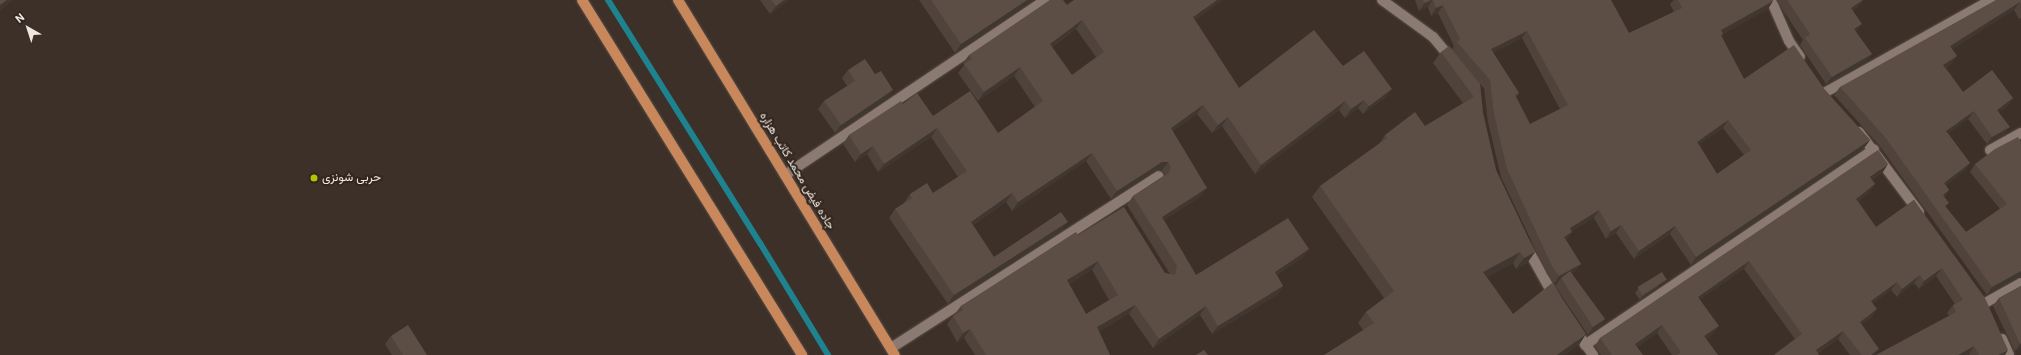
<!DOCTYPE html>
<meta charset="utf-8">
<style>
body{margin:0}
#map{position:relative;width:2021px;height:355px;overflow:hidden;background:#3d3028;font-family:Roboto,Vazirmatn,sans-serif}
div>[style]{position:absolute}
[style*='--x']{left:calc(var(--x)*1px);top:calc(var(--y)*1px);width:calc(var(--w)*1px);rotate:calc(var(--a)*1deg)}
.stream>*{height:6px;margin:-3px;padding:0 3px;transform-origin:3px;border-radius:3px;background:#1e838e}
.roads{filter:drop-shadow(0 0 1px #584e47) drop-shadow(0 0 1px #584e47)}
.minor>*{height:10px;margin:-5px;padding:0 5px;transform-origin:5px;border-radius:5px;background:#8a7a71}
.major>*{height:10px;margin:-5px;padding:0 5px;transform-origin:5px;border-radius:5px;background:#c8885c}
.wall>*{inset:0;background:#4f433b}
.shaded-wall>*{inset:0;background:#403730}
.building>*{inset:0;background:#5c4e45;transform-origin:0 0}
.dots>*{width:11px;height:11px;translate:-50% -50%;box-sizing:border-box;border:2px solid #32261e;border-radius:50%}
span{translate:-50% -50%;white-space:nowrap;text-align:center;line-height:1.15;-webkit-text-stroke:4px #32261e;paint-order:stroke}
.street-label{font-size:12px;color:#efe7e2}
.poi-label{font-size:12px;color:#efe7e2}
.left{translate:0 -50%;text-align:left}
.north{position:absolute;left:8px;top:8px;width:40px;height:40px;-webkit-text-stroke:3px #32261e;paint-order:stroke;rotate:321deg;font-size:11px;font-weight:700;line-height:16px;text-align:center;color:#efe7e2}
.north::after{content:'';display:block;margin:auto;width:14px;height:18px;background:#efe7e2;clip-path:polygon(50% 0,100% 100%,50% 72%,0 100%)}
</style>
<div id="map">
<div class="stream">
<i style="--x:608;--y:0;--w:287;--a:58"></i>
<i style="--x:760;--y:243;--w:131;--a:58.7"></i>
</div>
<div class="roads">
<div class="minor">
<i style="--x:1382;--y:0;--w:63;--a:36"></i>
<i style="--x:1433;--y:37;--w:30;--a:50"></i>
<i style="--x:1771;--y:0;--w:45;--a:66.3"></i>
<i style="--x:1789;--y:41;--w:19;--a:55"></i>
<i style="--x:1824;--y:93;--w:191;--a:-29.1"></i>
<i style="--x:1859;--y:132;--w:100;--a:53.1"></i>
<i style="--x:1990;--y:150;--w:35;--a:-29"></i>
<i style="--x:785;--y:175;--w:313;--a:-33.9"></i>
<i style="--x:1526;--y:246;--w:60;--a:60.9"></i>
<i style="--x:1985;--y:303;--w:41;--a:-29.1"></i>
<i style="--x:1575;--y:330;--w:31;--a:54"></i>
<i style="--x:2002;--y:339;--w:17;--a:66"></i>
<i style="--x:1585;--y:345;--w:349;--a:-34.1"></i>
<i style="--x:891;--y:348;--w:318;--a:-32.7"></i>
</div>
<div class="major">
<i style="--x:582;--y:0;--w:418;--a:58.2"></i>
<i style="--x:678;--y:0;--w:416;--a:58.6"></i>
</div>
</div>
<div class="wall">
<i style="clip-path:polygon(760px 0,789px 0,770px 14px)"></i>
<i style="clip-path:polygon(919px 0,1033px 0,955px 53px)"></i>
<i style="clip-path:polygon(evenodd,1074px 0,1223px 0,1195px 20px,1239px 88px,1343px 66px,1386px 97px,1363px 114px,1358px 108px,1345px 118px,1339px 110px,1255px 174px,1222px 126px,1212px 133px,1197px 114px,1173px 131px,1201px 196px,1164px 220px,1196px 275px,1309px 249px,1303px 257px,1277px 275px,1283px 286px,1277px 295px,1212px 334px,1200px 315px,1153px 348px,1129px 314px,1099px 331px,1110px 355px,975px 355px,964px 338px,957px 342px,947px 324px,961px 306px,1078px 235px,1165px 273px,1170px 274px,1127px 205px,1133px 196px,1165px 175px,1162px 170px,1156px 170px,1111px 199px,1086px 161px,1012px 211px,1006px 202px,973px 225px,994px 257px,1062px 230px,948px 304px,889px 218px,895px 209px,904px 204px,904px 203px,910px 194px,933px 193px,958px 177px,931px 137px,878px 172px,867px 154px,855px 162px,843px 144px,849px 135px,903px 104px,933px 116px,998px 133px,1035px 107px,1014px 76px,978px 101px,958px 73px,964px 65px,963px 63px,969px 55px,1067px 5px,1074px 0,1076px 29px,1096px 57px,1072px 75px,1052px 47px,1076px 29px,1074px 0,1092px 270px,1109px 300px,1086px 314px,1069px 284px,1092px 270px)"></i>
<i style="clip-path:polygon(evenodd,1415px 0,1611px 0,1629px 33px,1674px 12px,1670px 4px,1674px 0,1773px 0,1768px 9px,1723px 34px,1721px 36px,1744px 79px,1825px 90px,1870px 140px,1864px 148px,1691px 265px,1670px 234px,1634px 259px,1616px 233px,1606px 239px,1594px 218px,1572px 231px,1566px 240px,1581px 264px,1575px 271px,1571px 274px,1605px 319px,1599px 328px,1588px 335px,1555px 286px,1558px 282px,1554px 284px,1547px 274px,1501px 177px,1488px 122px,1484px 88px,1480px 84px,1483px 113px,1496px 170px,1535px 252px,1527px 263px,1516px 269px,1513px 263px,1487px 277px,1513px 314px,1579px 345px,1363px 330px,1358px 323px,1366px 312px,1384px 298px,1312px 197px,1320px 186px,1379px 144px,1385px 135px,1425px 126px,1463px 103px,1433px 63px,1441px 52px,1452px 49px,1454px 46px,1438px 13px,1431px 16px,1428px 7px,1419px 11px,1415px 0,1522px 38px,1560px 109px,1530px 124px,1516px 97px,1519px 93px,1493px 53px,1522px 38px,1415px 0,1723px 128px,1744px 155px,1717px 174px,1699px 144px,1723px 128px)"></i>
<i style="clip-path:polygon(1776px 0,1863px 0,1857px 8px,1853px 11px,1856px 32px,1872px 54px,1866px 62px,1826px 84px,1800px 45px,1803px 40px)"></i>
<i style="clip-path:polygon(2021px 0,2021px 18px,2019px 19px,2014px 10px,1952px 49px,1957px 56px,1951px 64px,1946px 68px,1963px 92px,2013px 98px,2008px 106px,1999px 112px,2004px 135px,1987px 144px,1968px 119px,1948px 133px,1970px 163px,1965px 170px,1946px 185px,1949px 190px,1945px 197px,1946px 207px,1966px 232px,2000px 209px,1970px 172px,1975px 164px,2021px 142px,2021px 278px,2018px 277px,1987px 295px,1879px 145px,1834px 95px,1840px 87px)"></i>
<i style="clip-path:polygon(848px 70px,888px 98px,835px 133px,818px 109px,824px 101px,847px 86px,842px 78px)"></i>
<i style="clip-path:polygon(1883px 172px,1872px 180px,1870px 192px,1858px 201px,1876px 227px,1914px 200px,2005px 355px,1969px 355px,1969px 354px,1967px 355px,1876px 355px,1949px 316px,1947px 313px,1953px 305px,1955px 304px,1936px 276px,1919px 289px,1914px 283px,1897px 297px,1891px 290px,1873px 303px,1872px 317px,1861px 325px,1875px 355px,1850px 355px,1838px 339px,1818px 353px,1819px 355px,1774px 355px,1795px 339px,1744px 269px,1700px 299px,1713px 334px,1706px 339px,1718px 355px,1672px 355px,1657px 333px,1637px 347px,1643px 355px,1601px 355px,1595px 346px,1600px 338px)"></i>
<i style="clip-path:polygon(1664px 284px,1640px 300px,1635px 293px,1638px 289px)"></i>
<i style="clip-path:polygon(2021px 286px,2021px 348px,2015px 351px,1993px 306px,1999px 298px)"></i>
<i style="clip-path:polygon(391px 336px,427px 355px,392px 355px,385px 344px)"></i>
</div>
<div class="shaded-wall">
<i style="clip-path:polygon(7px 0,13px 0,0 11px,0 5px)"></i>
<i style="clip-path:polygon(784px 0,789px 0,770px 14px,776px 6px)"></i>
<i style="clip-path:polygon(1027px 0,1033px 0,955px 53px,961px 44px)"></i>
<i style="clip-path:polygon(1217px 0,1223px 0,1187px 26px,1193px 17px)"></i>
<i style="clip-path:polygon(1431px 0,1432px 0,1428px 7px,1419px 11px,1425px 3px)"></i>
<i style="clip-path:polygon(1863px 0,1857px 8px,1845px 16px,1851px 8px)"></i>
<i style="clip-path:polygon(1773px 1px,1768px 9px,1716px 38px,1721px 30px)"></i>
<i style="clip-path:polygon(2020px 2px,2014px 10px,1945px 54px,1950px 46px)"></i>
<i style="clip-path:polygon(1443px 5px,1438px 13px,1431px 16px,1436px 8px)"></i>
<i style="clip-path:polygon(1082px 20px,1076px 29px,1044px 52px,1050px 44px)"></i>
<i style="clip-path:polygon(1862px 24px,1856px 32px,1854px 29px)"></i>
<i style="clip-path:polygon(1527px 31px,1522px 38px,1485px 57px,1491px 49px)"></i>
<i style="clip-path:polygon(1872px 54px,1866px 62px,1826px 84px,1832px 77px)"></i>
<i style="clip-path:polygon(1957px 56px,1951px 64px,1938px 73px,1943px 65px)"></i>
<i style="clip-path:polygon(1020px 67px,1014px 76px,978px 101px,984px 92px)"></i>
<i style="clip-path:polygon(1392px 89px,1386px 97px,1363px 114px,1369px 106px)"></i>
<i style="clip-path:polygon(893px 90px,888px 98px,835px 133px,841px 125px)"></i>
<i style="clip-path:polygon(2013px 98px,2008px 106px,1992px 117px,1997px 110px)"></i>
<i style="clip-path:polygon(1364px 100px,1358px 108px,1345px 118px,1351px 109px)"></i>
<i style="clip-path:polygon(1345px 101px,1339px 110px,1255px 174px,1261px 165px)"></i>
<i style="clip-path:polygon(1203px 105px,1197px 114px,1165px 137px,1171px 128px)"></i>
<i style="clip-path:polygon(1974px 111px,1968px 119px,1941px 139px,1946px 131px)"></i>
<i style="clip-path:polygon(1228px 117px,1222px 126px,1212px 133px,1218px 125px)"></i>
<i style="clip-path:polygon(1728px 120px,1723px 128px,1692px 149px,1697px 142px)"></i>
<i style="clip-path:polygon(2010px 127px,2004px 135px,1987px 144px,1992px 137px)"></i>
<i style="clip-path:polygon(937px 128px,931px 137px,878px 172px,884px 164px)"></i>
<i style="clip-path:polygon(1870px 140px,1864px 148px,1691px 265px,1696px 257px)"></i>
<i style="clip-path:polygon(873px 146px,867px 154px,855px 162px,861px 154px)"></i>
<i style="clip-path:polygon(1092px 153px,1086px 161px,1012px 211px,1018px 202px)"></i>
<i style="clip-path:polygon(1162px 162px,1168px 162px,1162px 170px,1156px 170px,1111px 199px,1117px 191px)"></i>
<i style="clip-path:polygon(1970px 163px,1965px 170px,1938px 191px,1944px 183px)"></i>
<i style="clip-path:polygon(1888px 164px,1883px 172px,1865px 185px,1870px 177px)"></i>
<i style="clip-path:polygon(1875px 184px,1870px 192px,1850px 206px,1856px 199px)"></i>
<i style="clip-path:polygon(1207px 188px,1201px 196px,1156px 225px,1162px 217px)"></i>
<i style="clip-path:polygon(1949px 190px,1944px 198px,1943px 195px)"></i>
<i style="clip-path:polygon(1012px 193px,1006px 202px,965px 230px,971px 222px)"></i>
<i style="clip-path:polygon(1599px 210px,1594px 218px,1565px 235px,1570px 228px)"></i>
<i style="clip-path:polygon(1068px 222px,1062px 230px,948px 304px,954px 295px)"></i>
<i style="clip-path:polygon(1621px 225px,1616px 233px,1606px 239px,1611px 231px)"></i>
<i style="clip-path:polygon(1675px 226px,1670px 234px,1634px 259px,1639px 251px)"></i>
<i style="clip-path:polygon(1572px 232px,1567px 240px,1559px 245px,1564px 237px)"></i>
<i style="clip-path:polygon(1309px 249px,1303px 257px,1269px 280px,1275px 272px)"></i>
<i style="clip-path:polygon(1520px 252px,1513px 263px,1476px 284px,1483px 272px)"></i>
<i style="clip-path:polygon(1535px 252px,1527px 263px,1516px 269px,1524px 258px)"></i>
<i style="clip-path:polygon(1098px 261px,1092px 270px,1061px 289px,1067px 280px)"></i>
<i style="clip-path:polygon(1749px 261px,1744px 269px,1693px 305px,1698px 297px)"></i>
<i style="clip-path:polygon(1581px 264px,1575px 271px,1562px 280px,1561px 278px,1558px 282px,1554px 284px,1559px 276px)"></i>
<i style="clip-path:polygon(1942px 268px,1936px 276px,1919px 289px,1924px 281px)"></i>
<i style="clip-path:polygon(2021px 271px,2021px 278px,2018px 277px,1987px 295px,1992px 287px)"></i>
<i style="clip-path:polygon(1920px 275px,1914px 283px,1897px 297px,1902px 289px)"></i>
<i style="clip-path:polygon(1667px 280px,1664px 284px,1640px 300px,1643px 296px)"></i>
<i style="clip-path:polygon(1897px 282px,1891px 290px,1866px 309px,1871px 301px)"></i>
<i style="clip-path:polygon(1283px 286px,1277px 295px,1212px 334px,1218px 326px)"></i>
<i style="clip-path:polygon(1135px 305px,1129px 314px,1091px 336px,1097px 327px)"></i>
<i style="clip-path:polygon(1206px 306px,1200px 315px,1153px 348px,1159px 339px)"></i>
<i style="clip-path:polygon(1877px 309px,1872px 317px,1854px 330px,1860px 322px)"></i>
<i style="clip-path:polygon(1605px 319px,1599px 328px,1588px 335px,1593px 327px)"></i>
<i style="clip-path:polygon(1662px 325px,1657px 333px,1629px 352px,1635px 344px)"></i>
<i style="clip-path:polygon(1719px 326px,1713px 334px,1699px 344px,1704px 336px)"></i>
<i style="clip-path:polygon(970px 329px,964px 338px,957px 342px,963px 333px)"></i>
<i style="clip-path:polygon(1843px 331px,1838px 339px,1814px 355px,1816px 350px)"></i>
<i style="clip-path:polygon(1586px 334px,1579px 345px,1565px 355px,1557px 355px)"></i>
<i style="clip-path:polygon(2021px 343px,2021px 348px,2015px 351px,2020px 344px)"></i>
<i style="clip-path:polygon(1974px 346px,1969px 354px,1967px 355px,1958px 355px)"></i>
<i style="clip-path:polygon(1879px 349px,1875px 355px,1871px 355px)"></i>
<i style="clip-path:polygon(2008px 350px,2005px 355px,1998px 355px)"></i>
</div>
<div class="building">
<i style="clip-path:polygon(0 0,7px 0,0 5px)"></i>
<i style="clip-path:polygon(771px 0,784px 0,776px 6px)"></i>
<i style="clip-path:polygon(931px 0,1027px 0,961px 44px)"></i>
<i style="clip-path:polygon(evenodd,1050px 0,1063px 0,1067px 5px,1074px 0,1217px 0,1193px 17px,1239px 88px,1314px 30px,1343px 66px,1364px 51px,1392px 89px,1369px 106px,1364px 100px,1351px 109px,1345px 101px,1261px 165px,1228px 117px,1218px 125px,1203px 105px,1171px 128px,1207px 188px,1162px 217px,1196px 275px,1288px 218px,1309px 249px,1275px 272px,1283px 286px,1218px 326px,1206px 306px,1159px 339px,1135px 305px,1097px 327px,1110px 355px,986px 355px,970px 329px,963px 333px,953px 316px,963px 310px,961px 306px,1076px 232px,1078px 235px,1124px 207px,1165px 273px,1175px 275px,1177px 266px,1133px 196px,1169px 173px,1171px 167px,1168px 162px,1162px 162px,1117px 191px,1092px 153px,1018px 202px,1012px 193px,971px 222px,994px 257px,1061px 212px,1068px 222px,954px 295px,895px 209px,912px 198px,910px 194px,927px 183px,933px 193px,967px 171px,937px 128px,884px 164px,873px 146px,861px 154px,849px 135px,901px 101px,903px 104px,917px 93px,933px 116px,970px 91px,998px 133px,1043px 101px,1020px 67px,984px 92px,964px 64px,972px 59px,969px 55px,1050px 0,1082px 20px,1104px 52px,1072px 75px,1050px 44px,1082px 20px,1050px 0,1098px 261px,1118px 295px,1086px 314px,1067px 280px,1098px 261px)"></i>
<i style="clip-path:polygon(1423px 0,1431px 0,1425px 3px)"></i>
<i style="clip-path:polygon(evenodd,1433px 0,1611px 0,1629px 33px,1682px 8px,1678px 0,1773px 0,1773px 1px,1721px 30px,1723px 34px,1721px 35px,1744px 79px,1794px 45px,1825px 90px,1870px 140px,1696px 257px,1675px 226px,1639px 251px,1621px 225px,1611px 231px,1599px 210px,1570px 228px,1572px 232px,1564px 237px,1581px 264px,1559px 276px,1552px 266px,1507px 169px,1494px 114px,1490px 80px,1457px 42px,1460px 39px,1443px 5px,1436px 8px,1433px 0,1527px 31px,1568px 105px,1530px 124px,1515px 95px,1519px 93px,1491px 49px,1527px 31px,1433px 0,1728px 120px,1751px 150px,1717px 174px,1697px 142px,1728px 120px)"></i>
<i style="clip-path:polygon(1787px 0,1863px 0,1851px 8px,1862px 24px,1854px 29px,1872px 54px,1832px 77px,1805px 38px,1810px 34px)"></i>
<i style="clip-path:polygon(1996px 0,2021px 0,2021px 4px,2020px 2px,1950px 46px,1957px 56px,1943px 65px,1963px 92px,1992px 70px,2013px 98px,1997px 110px,2010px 127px,1992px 137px,1974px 111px,1946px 131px,1970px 163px,1944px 183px,1949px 190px,1943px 195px,1949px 203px,1945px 206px,1966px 232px,2007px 204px,1975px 164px,1995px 149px,2018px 137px,2021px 142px,2021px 271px,1992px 287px,1885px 137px,1840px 87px)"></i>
<i style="clip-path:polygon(1449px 46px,1480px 84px,1483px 113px,1496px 170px,1535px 252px,1524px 258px,1520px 252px,1483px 272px,1513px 314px,1552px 283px,1586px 334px,1557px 355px,1324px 355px,1374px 323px,1366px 312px,1394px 291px,1320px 186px,1387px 138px,1385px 135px,1415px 112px,1425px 126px,1474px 97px,1441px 52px)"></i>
<i style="clip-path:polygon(865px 59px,875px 74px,881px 71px,893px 90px,841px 125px,824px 101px,855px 81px,848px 70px)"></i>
<i style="clip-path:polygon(1878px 150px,1888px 164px,1870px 177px,1875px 184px,1856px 199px,1876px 227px,1914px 200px,1985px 298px,2008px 350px,1998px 355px,1979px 355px,1974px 346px,1958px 355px,1876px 355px,1956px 312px,1953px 305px,1963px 300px,1942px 268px,1924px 281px,1920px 275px,1902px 289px,1897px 282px,1871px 301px,1877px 309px,1860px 322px,1879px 349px,1871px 355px,1862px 355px,1843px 331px,1816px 350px,1819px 355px,1775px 355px,1775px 354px,1802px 334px,1749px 261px,1698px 297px,1719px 326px,1704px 336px,1718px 355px,1677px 355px,1681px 352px,1662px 325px,1635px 344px,1643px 355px,1612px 355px,1600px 338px)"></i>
<i style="clip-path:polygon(1570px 271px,1605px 319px,1593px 327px,1561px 278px)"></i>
<i style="left:1662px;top:272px;width:9px;height:29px;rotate:58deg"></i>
<i style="clip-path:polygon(2021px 286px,2021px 343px,2020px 344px,1999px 298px)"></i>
<i style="clip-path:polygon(408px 325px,427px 355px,403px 355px,391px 336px)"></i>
<i style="clip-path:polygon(1204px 350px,1208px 355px,1196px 355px)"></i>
</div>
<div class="dots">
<i style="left:314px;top:178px;background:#afc506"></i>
</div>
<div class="street-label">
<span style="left:797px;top:171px;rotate:59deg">جاده فیض محمد کاتب هزاره</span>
</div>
<div class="poi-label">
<span class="left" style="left:322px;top:178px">حربی شونزی</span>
</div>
<div class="north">N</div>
</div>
